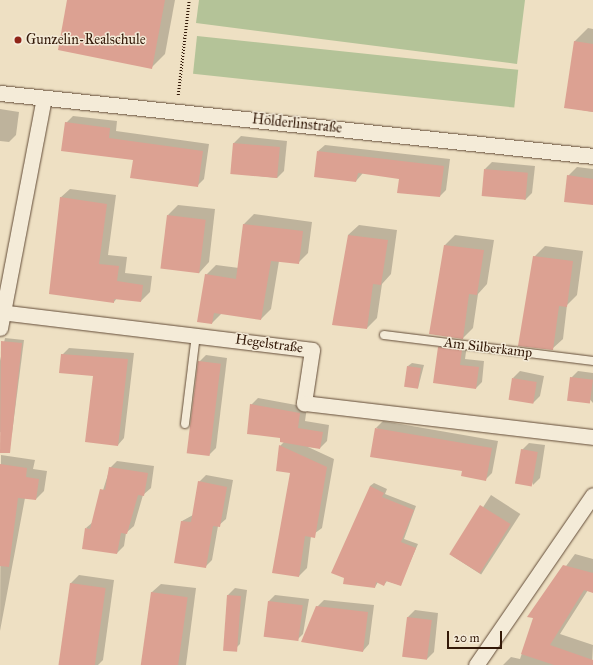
<!DOCTYPE html>
<meta charset="utf-8">
<style>
body{margin:0}
#map{position:relative;width:593px;height:665px;overflow:hidden;background:#eee0c3;font-family:"IM FELL Great Primer",serif}
div>[style]{position:absolute}
[style*='--x']{left:calc(var(--x)*1px);top:calc(var(--y)*1px);width:calc(var(--w)*1px);rotate:calc(var(--a)*1deg)}
.green>*{inset:0;background:#b4c398;transform-origin:0 0}
.shadow>*{inset:0;background:#0003;transform-origin:0 0}
.building>*{inset:0;background:#dca192;transform-origin:0 0}
.path>*{height:2.5px;margin-top:-1.25px;transform-origin:0;background:repeating-linear-gradient(90deg,#331908 0 1px,transparent 0 3px)}
.roads{filter:drop-shadow(0 0 1px #624b37) drop-shadow(0 0 1px #624b37)}
.lane>*{height:8px;margin:-4px;padding:0 4px;transform-origin:4px;border-radius:4px;background:#f4ebd8}
.street>*{height:15px;margin:-7.5px;padding:0 7.5px;transform-origin:7.5px;border-radius:7.5px;background:#f4ebd8}
.dots>*{width:11px;height:11px;translate:-50% -50%;box-sizing:border-box;border:2px solid #f4ebd8;border-radius:50%}
span{translate:-50% -50%;white-space:nowrap;text-align:center;line-height:1.15;-webkit-text-stroke:3px #f4ebd8;paint-order:stroke}
.poi-label{font-size:14px;color:#331908}
.left{translate:0 -50%;text-align:left}
.street-label{font-size:14px;color:#331908}
.scale{position:absolute;left:447px;top:631px;width:55px;height:18px;box-sizing:border-box;border:2px solid #331908;border-top:0;padding-left:5px;font-size:12px;line-height:14px;white-space:nowrap;color:#331908;-webkit-text-stroke:3px #f4ebd8;paint-order:stroke}
</style>
<div id="map">
<div class="green">
<i style="clip-path:polygon(199px 0,525px 0,517px 64px,196px 23px)"></i>
<i style="left:197px;top:36px;width:323px;height:38px;rotate:6deg"></i>
</div>
<div class="shadow">
<i style="clip-path:polygon(68px 0,175px 0,165px 54px,152px 67px)"></i>
<i style="clip-path:polygon(588px 28px,593px 29px,593px 112px,565px 107px,575px 41px)"></i>
<i style="clip-path:polygon(0 109px,19px 112px,16px 135px,9px 142px,0 141px)"></i>
<i style="clip-path:polygon(73px 116px,117px 121px,116px 131px,209px 144px,204px 179px,197px 186px,66px 123px)"></i>
<i style="clip-path:polygon(241px 136px,287px 141px,284px 171px,277px 178px,231px 173px,234px 143px)"></i>
<i style="clip-path:polygon(325px 145px,450px 159px,446px 190px,440px 196px,400px 178px,363px 173px,356px 181px,318px 151px)"></i>
<i style="clip-path:polygon(492px 162px,535px 166px,532px 193px,525px 200px,485px 169px)"></i>
<i style="clip-path:polygon(577px 167px,593px 169px,593px 204px,568px 176px)"></i>
<i style="clip-path:polygon(70px 189px,116px 195px,108px 255px,127px 257px,125px 273px,152px 276px,150px 292px,141px 301px,117px 298px,114px 302px,60px 198px)"></i>
<i style="clip-path:polygon(178px 205px,215px 209px,209px 262px,199px 273px,168px 215px)"></i>
<i style="clip-path:polygon(254px 214px,312px 222px,308px 253px,298px 263px,279px 261px,271px 309px,261px 319px,222px 313px,212px 323px,206px 275px,216px 265px,239px 268px,244px 224px)"></i>
<i style="clip-path:polygon(359px 225px,397px 230px,391px 274px,382px 284px,377px 318px,367px 328px,348px 235px)"></i>
<i style="clip-path:polygon(455px 235px,494px 240px,487px 284px,478px 294px,473px 328px,463px 338px,445px 245px)"></i>
<i style="clip-path:polygon(545px 246px,583px 251px,577px 295px,567px 305px,563px 339px,552px 349px,534px 257px)"></i>
<i style="clip-path:polygon(5px 338px,24px 340px,12px 433px,0 432px,0 361px)"></i>
<i style="clip-path:polygon(445px 342px,467px 345px,465px 359px,484px 361px,482px 382px,476px 388px,439px 348px)"></i>
<i style="clip-path:polygon(69px 348px,134px 353px,124px 438px,118px 445px,94px 375px,62px 355px)"></i>
<i style="clip-path:polygon(206px 355px,227px 358px,216px 448px,209px 455px,199px 362px)"></i>
<i style="clip-path:polygon(412px 363px,424px 365px,418px 388px,408px 366px)"></i>
<i style="clip-path:polygon(520px 371px,544px 376px,540px 396px,533px 403px,513px 378px)"></i>
<i style="clip-path:polygon(578px 371px,593px 373px,593px 403px,571px 378px)"></i>
<i style="clip-path:polygon(258px 398px,307px 407px,305px 421px,329px 425px,327px 441px,320px 448px,308px 447px,334px 459px,322px 528px,311px 536px,307px 568px,299px 576px,292px 472px,280px 446px,284px 442px,282px 437px,251px 405px)"></i>
<i style="clip-path:polygon(383px 421px,498px 441px,492px 473px,485px 480px,464px 470px,376px 428px)"></i>
<i style="clip-path:polygon(529px 443px,545px 445px,540px 478px,533px 485px,522px 450px)"></i>
<i style="clip-path:polygon(1px 455px,35px 460px,33px 469px,47px 471px,44px 491px,36px 499px,25px 498px,0 631px)"></i>
<i style="clip-path:polygon(117px 461px,154px 466px,151px 488px,143px 495px,134px 526px,126px 533px,124px 546px,117px 553px,86px 528px,93px 522px,110px 468px)"></i>
<i style="clip-path:polygon(206px 475px,233px 480px,226px 519px,218px 526px,212px 560px,205px 567px,182px 521px,193px 515px,199px 482px)"></i>
<i style="clip-path:polygon(374px 483px,387px 489px,385px 494px,416px 506px,404px 539px,418px 544px,400px 585px,387px 581px,384px 585px,378px 582px,375px 587px,370px 486px)"></i>
<i style="left:491px;top:495px;width:35px;height:72px;rotate:33deg"></i>
<i style="clip-path:polygon(575px 554px,593px 559px,593px 592px,588px 590px,560px 634px,593px 645px,592px 665px,503px 665px,511px 657px,520px 659px,534px 618px,529px 616px)"></i>
<i style="clip-path:polygon(79px 575px,114px 580px,103px 660px,98px 665px,60px 665px,71px 583px)"></i>
<i style="clip-path:polygon(161px 584px,196px 588px,186px 665px,142px 665px,152px 592px)"></i>
<i style="clip-path:polygon(235px 588px,247px 590px,240px 644px,233px 651px,228px 595px)"></i>
<i style="clip-path:polygon(275px 595px,309px 599px,303px 634px,297px 640px,269px 601px)"></i>
<i style="clip-path:polygon(324px 600px,374px 605px,369px 644px,363px 651px,317px 607px)"></i>
<i style="clip-path:polygon(415px 610px,438px 613px,434px 652px,427px 659px,403px 656px,408px 617px)"></i>
</div>
<div class="building">
<i style="clip-path:polygon(67px 0,165px 0,152px 69px,58px 50px)"></i>
<i style="clip-path:polygon(574px 41px,593px 44px,593px 112px,564px 108px)"></i>
<i style="clip-path:polygon(65px 122px,110px 128px,109px 138px,203px 151px,198px 187px,130px 178px,133px 160px,61px 151px)"></i>
<i style="left:233px;top:143px;width:47px;height:31px;rotate:5deg"></i>
<i style="clip-path:polygon(317px 151px,444px 166px,440px 197px,397px 193px,399px 179px,358px 173px,356px 182px,314px 177px)"></i>
<i style="left:484px;top:169px;width:44px;height:27px;rotate:5deg"></i>
<i style="clip-path:polygon(567px 175px,593px 179px,593px 205px,564px 202px)"></i>
<i style="clip-path:polygon(60px 197px,107px 204px,99px 264px,119px 266px,117px 281px,143px 285px,141px 302px,114px 299px,114px 303px,49px 294px)"></i>
<i style="left:167px;top:215px;width:39px;height:54px;rotate:7deg"></i>
<i style="clip-path:polygon(243px 224px,303px 231px,299px 264px,271px 261px,261px 320px,214px 313px,212px 324px,197px 322px,205px 274px,236px 279px)"></i>
<i style="clip-path:polygon(348px 235px,388px 240px,381px 285px,373px 284px,367px 329px,332px 325px)"></i>
<i style="clip-path:polygon(444px 245px,484px 250px,477px 295px,469px 294px,463px 339px,429px 334px)"></i>
<i style="clip-path:polygon(533px 256px,573px 261px,567px 307px,559px 306px,553px 350px,518px 346px)"></i>
<i style="clip-path:polygon(1px 341px,22px 343px,10px 453px,0 453px)"></i>
<i style="clip-path:polygon(438px 347px,462px 350px,460px 365px,479px 367px,476px 389px,433px 383px)"></i>
<i style="clip-path:polygon(61px 354px,128px 359px,118px 446px,85px 442px,93px 376px,59px 373px)"></i>
<i style="left:198px;top:361px;width:23px;height:93px;rotate:7deg"></i>
<i style="left:407px;top:366px;width:14px;height:21px;rotate:8deg"></i>
<i style="left:570px;top:377px;width:23px;height:24px;rotate:7deg"></i>
<i style="left:512px;top:378px;width:25px;height:22px;rotate:9deg"></i>
<i style="clip-path:polygon(250px 404px,300px 413px,298px 428px,323px 432px,320px 449px,280px 442px,280px 438px,247px 434px)"></i>
<i style="clip-path:polygon(375px 428px,492px 448px,486px 481px,461px 476px,462px 471px,370px 457px)"></i>
<i style="clip-path:polygon(279px 445px,327px 467px,315px 538px,305px 536px,299px 577px,272px 573px,290px 473px,276px 471px)"></i>
<i style="left:521px;top:449px;width:17px;height:35px;rotate:10deg"></i>
<i style="clip-path:polygon(0 464px,27px 468px,26px 477px,39px 479px,36px 500px,18px 498px,9px 567px,0 566px)"></i>
<i style="clip-path:polygon(109px 467px,148px 473px,144px 496px,138px 495px,127px 534px,121px 533px,117px 554px,82px 549px,85px 528px,90px 529px,100px 489px,105px 490px)"></i>
<i style="clip-path:polygon(198px 481px,227px 487px,220px 527px,213px 526px,206px 568px,174px 563px,181px 521px,191px 522px)"></i>
<i style="clip-path:polygon(370px 486px,384px 493px,382px 497px,414px 510px,401px 542px,416px 548px,401px 586px,386px 581px,384px 586px,376px 582px,375px 588px,343px 584px,344px 578px,331px 573px)"></i>
<i style="left:480px;top:505px;width:36px;height:58px;rotate:32deg"></i>
<i style="clip-path:polygon(563px 565px,593px 573px,593px 593px,584px 590px,550px 645px,593px 660px,593px 665px,554px 665px,521px 654px,533px 618px,527px 617px)"></i>
<i style="left:70px;top:583px;width:36px;height:83px;rotate:8deg"></i>
<i style="left:151px;top:592px;width:37px;height:74px;rotate:8deg"></i>
<i style="left:227px;top:595px;width:14px;height:56px;rotate:4deg"></i>
<i style="left:268px;top:601px;width:35px;height:36px;rotate:7deg"></i>
<i style="clip-path:polygon(316px 606px,368px 612px,363px 652px,301px 642px)"></i>
<i style="left:407px;top:617px;width:25px;height:40px;rotate:7deg"></i>
</div>
<div class="path">
<i style="--x:178;--y:95;--w:96;--a:-83.4"></i>
</div>
<div class="roads">
<div class="lane">
<i style="--x:384;--y:335;--w:211;--a:7.1"></i>
<i style="--x:185;--y:424;--w:91;--a:-83"></i>
</div>
<div class="street">
<i style="--x:0;--y:93;--w:596;--a:6.06"></i>
<i style="--x:0;--y:312;--w:314;--a:6.9"></i>
<i style="--x:312;--y:350;--w:54;--a:98.6"></i>
<i style="--x:304;--y:403;--w:291;--a:6.7"></i>
<i style="--x:0;--y:328;--w:234;--a:-79.2"></i>
<i style="--x:476;--y:665;--w:206;--a:-55.5"></i>
</div>
</div>
<div class="dots">
<i style="left:18px;top:40px;background:#8f2418"></i>
</div>
<div class="poi-label">
<span class="left" style="left:26px;top:40px">Gunzelin-Realschule</span>
</div>
<div class="street-label">
<span style="left:297px;top:124px;rotate:6deg">Hölderlinstraße</span>
<span style="left:269px;top:344px;rotate:8deg">Hegelstraße</span>
<span style="left:488px;top:348px;rotate:7deg">Am Silberkamp</span>
</div>
<div class="scale">20 m</div>
</div>
